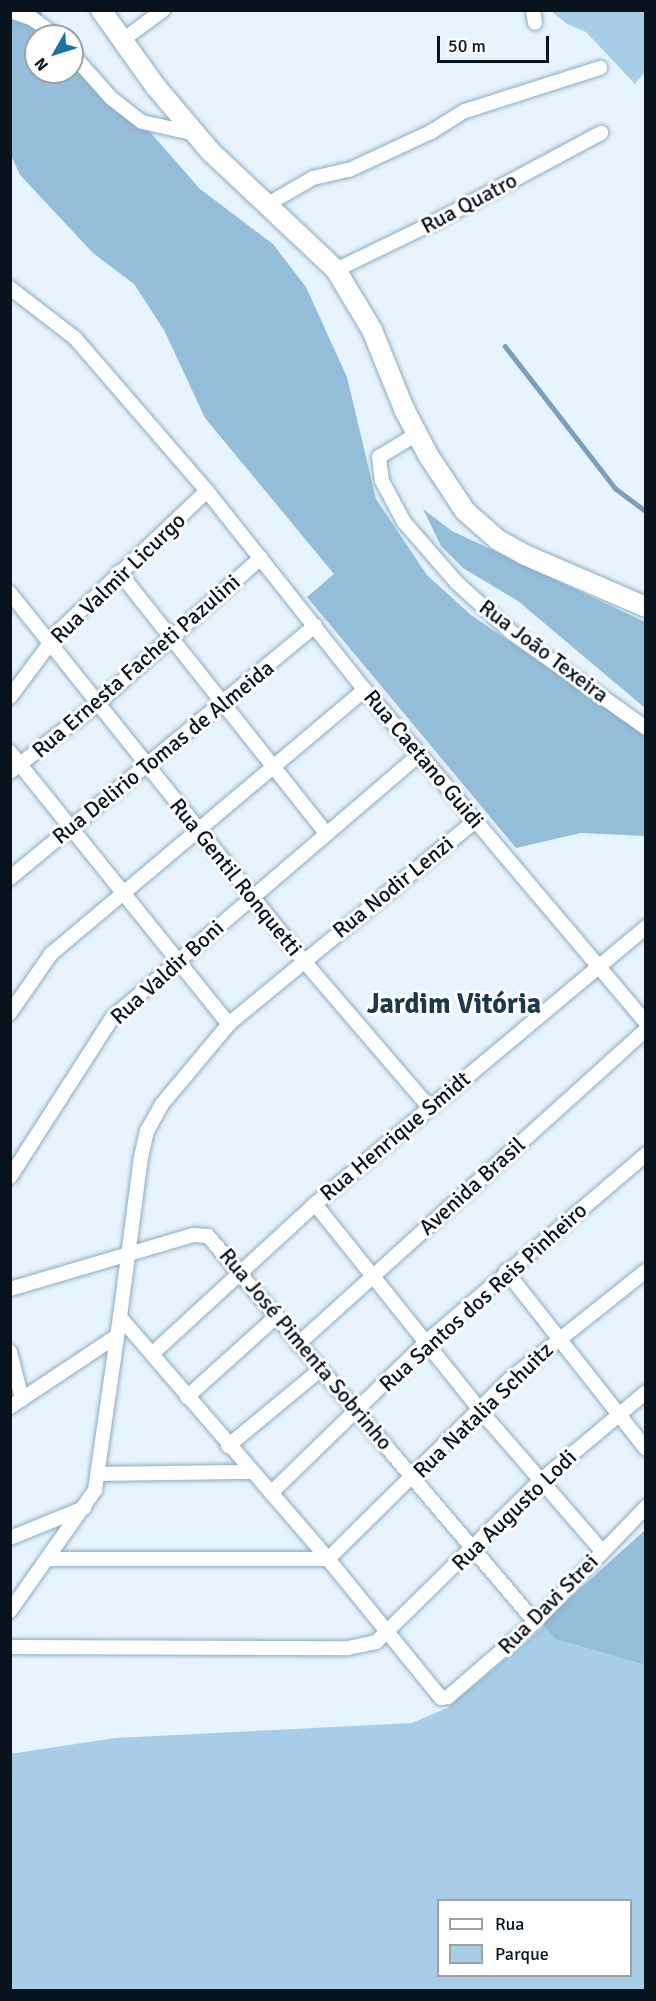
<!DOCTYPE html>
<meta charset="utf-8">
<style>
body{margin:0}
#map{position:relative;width:656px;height:2001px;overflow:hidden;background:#e6f4fe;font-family:Signika,sans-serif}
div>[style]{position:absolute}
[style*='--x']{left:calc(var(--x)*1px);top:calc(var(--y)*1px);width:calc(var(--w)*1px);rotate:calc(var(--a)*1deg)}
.green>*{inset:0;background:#a8cde6}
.forest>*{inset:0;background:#94bdd9}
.stream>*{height:4.5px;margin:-2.25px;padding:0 2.25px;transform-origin:2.25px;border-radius:2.25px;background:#78a0bc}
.roads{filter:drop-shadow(0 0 2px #8aabc2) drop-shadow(0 0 2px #8aabc2)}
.street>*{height:14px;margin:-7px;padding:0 7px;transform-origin:7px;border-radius:7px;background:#fff}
.secondary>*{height:20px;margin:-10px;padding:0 10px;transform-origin:10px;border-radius:10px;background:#fff}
span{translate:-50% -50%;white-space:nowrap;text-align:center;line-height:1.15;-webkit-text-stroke:6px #fff;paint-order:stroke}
.street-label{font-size:22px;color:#08141d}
.district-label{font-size:28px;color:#1a394c;font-weight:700}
.frame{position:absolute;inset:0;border:12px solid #08141d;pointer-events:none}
.legend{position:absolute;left:437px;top:1899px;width:195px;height:78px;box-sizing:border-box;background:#fff;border:2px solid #9ca1a5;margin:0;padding:8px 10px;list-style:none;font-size:18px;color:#08141d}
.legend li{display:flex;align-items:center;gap:12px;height:30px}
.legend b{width:30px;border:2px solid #9ca1a5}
.north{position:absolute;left:24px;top:24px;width:60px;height:60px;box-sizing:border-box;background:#fff;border:2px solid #9ca1a5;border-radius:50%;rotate:231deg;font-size:16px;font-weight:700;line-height:24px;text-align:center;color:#08141d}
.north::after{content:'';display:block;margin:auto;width:21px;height:27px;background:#1b73a3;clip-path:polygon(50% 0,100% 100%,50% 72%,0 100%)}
.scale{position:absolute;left:437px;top:36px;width:112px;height:27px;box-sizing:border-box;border:3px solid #08141d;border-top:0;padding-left:8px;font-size:18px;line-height:21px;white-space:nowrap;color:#08141d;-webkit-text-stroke:4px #fff;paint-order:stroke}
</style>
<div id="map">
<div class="green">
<i style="clip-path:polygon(551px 11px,645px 11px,645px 72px,635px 84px,586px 32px,567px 24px)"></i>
<i style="clip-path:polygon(evenodd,545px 1626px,555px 1639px,645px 1665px,645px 1990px,11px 1990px,10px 1754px,115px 1738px,412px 1723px,447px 1708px,545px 1626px,438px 1900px,630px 1900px,630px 1976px,438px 1976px,438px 1900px)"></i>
</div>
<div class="forest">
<i style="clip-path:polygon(12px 11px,42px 11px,42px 20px,63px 36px,36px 36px,36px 72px,72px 72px,72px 43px,200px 189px,273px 244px,306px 287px,347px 377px,376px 499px,427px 575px,471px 615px,645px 734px,645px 836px,581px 833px,516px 848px,307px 597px,334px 574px,205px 418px,164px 330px,134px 284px,93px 253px,20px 175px,11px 155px)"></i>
<i style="clip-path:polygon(423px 509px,452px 531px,645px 622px,645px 708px,518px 601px,463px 568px,441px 546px)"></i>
<i style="clip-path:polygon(645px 1530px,645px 1665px,555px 1639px,542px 1623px)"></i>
</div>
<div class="stream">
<i style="--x:505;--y:346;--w:180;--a:52.2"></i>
<i style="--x:615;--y:488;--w:39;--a:37"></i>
</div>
<div class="roads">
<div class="street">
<i style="--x:533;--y:10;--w:13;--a:81"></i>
<i style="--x:10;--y:11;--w:24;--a:19"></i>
<i style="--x:33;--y:19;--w:29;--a:36"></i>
<i style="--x:124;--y:39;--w:49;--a:-36.6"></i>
<i style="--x:72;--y:54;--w:59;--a:48.4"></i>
<i style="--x:111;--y:98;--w:39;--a:38"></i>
<i style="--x:142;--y:122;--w:55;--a:12.5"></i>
<i style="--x:268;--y:204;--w:52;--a:-30"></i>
<i style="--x:313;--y:178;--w:37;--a:-13"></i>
<i style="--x:349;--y:170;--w:90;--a:-24.9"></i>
<i style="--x:431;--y:132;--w:40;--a:-32"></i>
<i style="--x:465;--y:111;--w:142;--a:-17.7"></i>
<i style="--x:336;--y:270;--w:108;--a:-25.9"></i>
<i style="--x:433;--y:223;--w:191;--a:-28.2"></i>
<i style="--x:10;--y:288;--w:82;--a:37.6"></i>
<i style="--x:75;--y:338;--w:202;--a:49.2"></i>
<i style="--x:207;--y:491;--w:254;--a:51.6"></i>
<i style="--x:365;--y:690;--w:436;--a:49.8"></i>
<i style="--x:417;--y:434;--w:44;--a:148.8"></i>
<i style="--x:379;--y:457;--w:24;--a:83"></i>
<i style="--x:382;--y:481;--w:47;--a:61.8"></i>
<i style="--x:404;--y:522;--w:81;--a:49"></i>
<i style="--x:457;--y:583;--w:73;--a:42.2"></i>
<i style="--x:511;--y:632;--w:166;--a:35.4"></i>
<i style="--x:119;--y:572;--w:333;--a:51.6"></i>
<i style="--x:10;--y:593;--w:470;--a:51.4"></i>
<i style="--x:303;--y:960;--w:194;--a:49.4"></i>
<i style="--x:10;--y:697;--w:84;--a:-53.3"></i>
<i style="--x:60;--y:630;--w:202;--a:-43.4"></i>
<i style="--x:10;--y:752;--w:349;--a:51.2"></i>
<i style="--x:10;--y:772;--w:112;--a:-38.1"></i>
<i style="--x:98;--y:703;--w:218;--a:-41.7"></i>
<i style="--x:475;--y:821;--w:319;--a:140.5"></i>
<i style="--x:229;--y:1024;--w:104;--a:129.9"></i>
<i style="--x:162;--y:1104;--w:31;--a:119"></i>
<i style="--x:147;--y:1131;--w:27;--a:103"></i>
<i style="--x:141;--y:1157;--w:161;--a:97.5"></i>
<i style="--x:120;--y:1317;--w:319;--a:49.3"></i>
<i style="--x:328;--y:1559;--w:179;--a:50.9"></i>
<i style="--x:441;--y:1698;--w:7;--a:-8"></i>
<i style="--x:448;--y:1697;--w:115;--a:-40.8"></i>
<i style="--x:535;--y:1622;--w:160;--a:-46"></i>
<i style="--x:10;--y:878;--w:396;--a:-39.6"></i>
<i style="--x:10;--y:1013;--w:72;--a:-55.2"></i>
<i style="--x:51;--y:954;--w:410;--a:-40.1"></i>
<i style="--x:10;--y:1177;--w:189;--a:-57.3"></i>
<i style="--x:112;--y:1018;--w:404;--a:-40.6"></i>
<i style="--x:315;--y:1204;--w:263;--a:51.3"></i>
<i style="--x:479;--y:1409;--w:188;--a:49.1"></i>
<i style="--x:506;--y:1271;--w:226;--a:51.8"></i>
<i style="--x:10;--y:1289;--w:192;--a:-16.4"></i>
<i style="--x:194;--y:1235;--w:14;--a:4"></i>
<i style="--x:208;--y:1236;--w:506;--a:49.73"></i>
<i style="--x:298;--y:1344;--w:469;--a:-42.1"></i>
<i style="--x:10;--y:1352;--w:49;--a:75.7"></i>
<i style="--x:152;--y:1354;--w:222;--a:-42.6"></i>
<i style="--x:315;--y:1204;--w:432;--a:-39.9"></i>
<i style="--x:187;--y:1397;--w:121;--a:-42"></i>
<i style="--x:10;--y:1407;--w:128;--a:-33.6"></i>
<i style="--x:228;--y:1446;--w:119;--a:-39.6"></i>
<i style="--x:100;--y:1474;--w:152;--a:-0.8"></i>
<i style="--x:271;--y:1493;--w:215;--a:-44.2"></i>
<i style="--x:425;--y:1343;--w:291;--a:-40.5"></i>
<i style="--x:10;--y:1538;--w:80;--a:-22.1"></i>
<i style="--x:49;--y:1559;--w:279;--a:0"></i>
<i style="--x:328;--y:1559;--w:256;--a:-44.7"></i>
<i style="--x:510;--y:1379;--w:174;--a:-38.5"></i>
<i style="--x:10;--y:1611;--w:148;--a:-54.9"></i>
<i style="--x:95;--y:1490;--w:175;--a:-81.8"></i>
<i style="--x:10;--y:1647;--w:338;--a:0.2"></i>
<i style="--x:348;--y:1648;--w:29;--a:-12"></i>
<i style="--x:376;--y:1642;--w:230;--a:-44.5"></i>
<i style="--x:540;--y:1481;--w:138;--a:-40"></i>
</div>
<div class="secondary">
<i style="--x:101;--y:10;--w:95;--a:54.5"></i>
<i style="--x:156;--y:87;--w:85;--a:49.8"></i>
<i style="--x:211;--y:152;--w:172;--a:43.3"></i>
<i style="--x:336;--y:270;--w:70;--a:59"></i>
<i style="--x:372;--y:330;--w:85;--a:67.9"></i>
<i style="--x:404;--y:409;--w:52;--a:62.4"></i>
<i style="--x:428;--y:455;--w:67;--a:56.5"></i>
<i style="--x:465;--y:511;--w:44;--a:41.3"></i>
<i style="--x:498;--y:540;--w:31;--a:29"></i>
<i style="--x:525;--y:555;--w:132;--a:23.3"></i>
</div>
</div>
<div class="street-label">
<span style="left:469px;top:203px;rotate:-28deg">Rua Quatro</span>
<span style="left:118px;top:578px;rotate:-44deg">Rua Valmir Licurgo</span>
<span style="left:544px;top:651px;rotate:37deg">Rua João Texeira</span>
<span style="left:136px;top:666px;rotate:-41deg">Rua Ernesta Facheti Pazulini</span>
<span style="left:163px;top:752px;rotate:-39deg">Rua Delirio Tomas de Almeida</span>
<span style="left:424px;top:759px;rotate:50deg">Rua Caetano Guidi</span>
<span style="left:236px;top:877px;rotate:51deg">Rua Gentil Ronquetti</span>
<span style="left:393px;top:887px;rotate:-39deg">Rua Nodir Lenzi</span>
<span style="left:167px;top:972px;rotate:-42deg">Rua Valdir Boni</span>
<span style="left:395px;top:1136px;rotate:-40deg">Rua Henrique Smidt</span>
<span style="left:472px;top:1186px;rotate:-42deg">Avenida Brasil</span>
<span style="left:483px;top:1297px;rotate:-42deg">Rua Santos dos Reis Pinheiro</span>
<span style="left:306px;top:1349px;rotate:50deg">Rua José Pimenta Sobrinho</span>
<span style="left:483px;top:1410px;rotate:-44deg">Rua Natalia Schuitz</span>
<span style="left:514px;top:1510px;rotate:-44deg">Rua Augusto Lodi</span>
<span style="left:548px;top:1604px;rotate:-45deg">Rua Davi Strei</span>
</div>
<div class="district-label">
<span style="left:454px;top:1004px">Jardim Vitória</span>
</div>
<div class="frame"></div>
<ul class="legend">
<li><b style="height:8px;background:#fff"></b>Rua</li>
<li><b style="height:16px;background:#a8cde6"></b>Parque</li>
</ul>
<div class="north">N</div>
<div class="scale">50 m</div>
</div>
